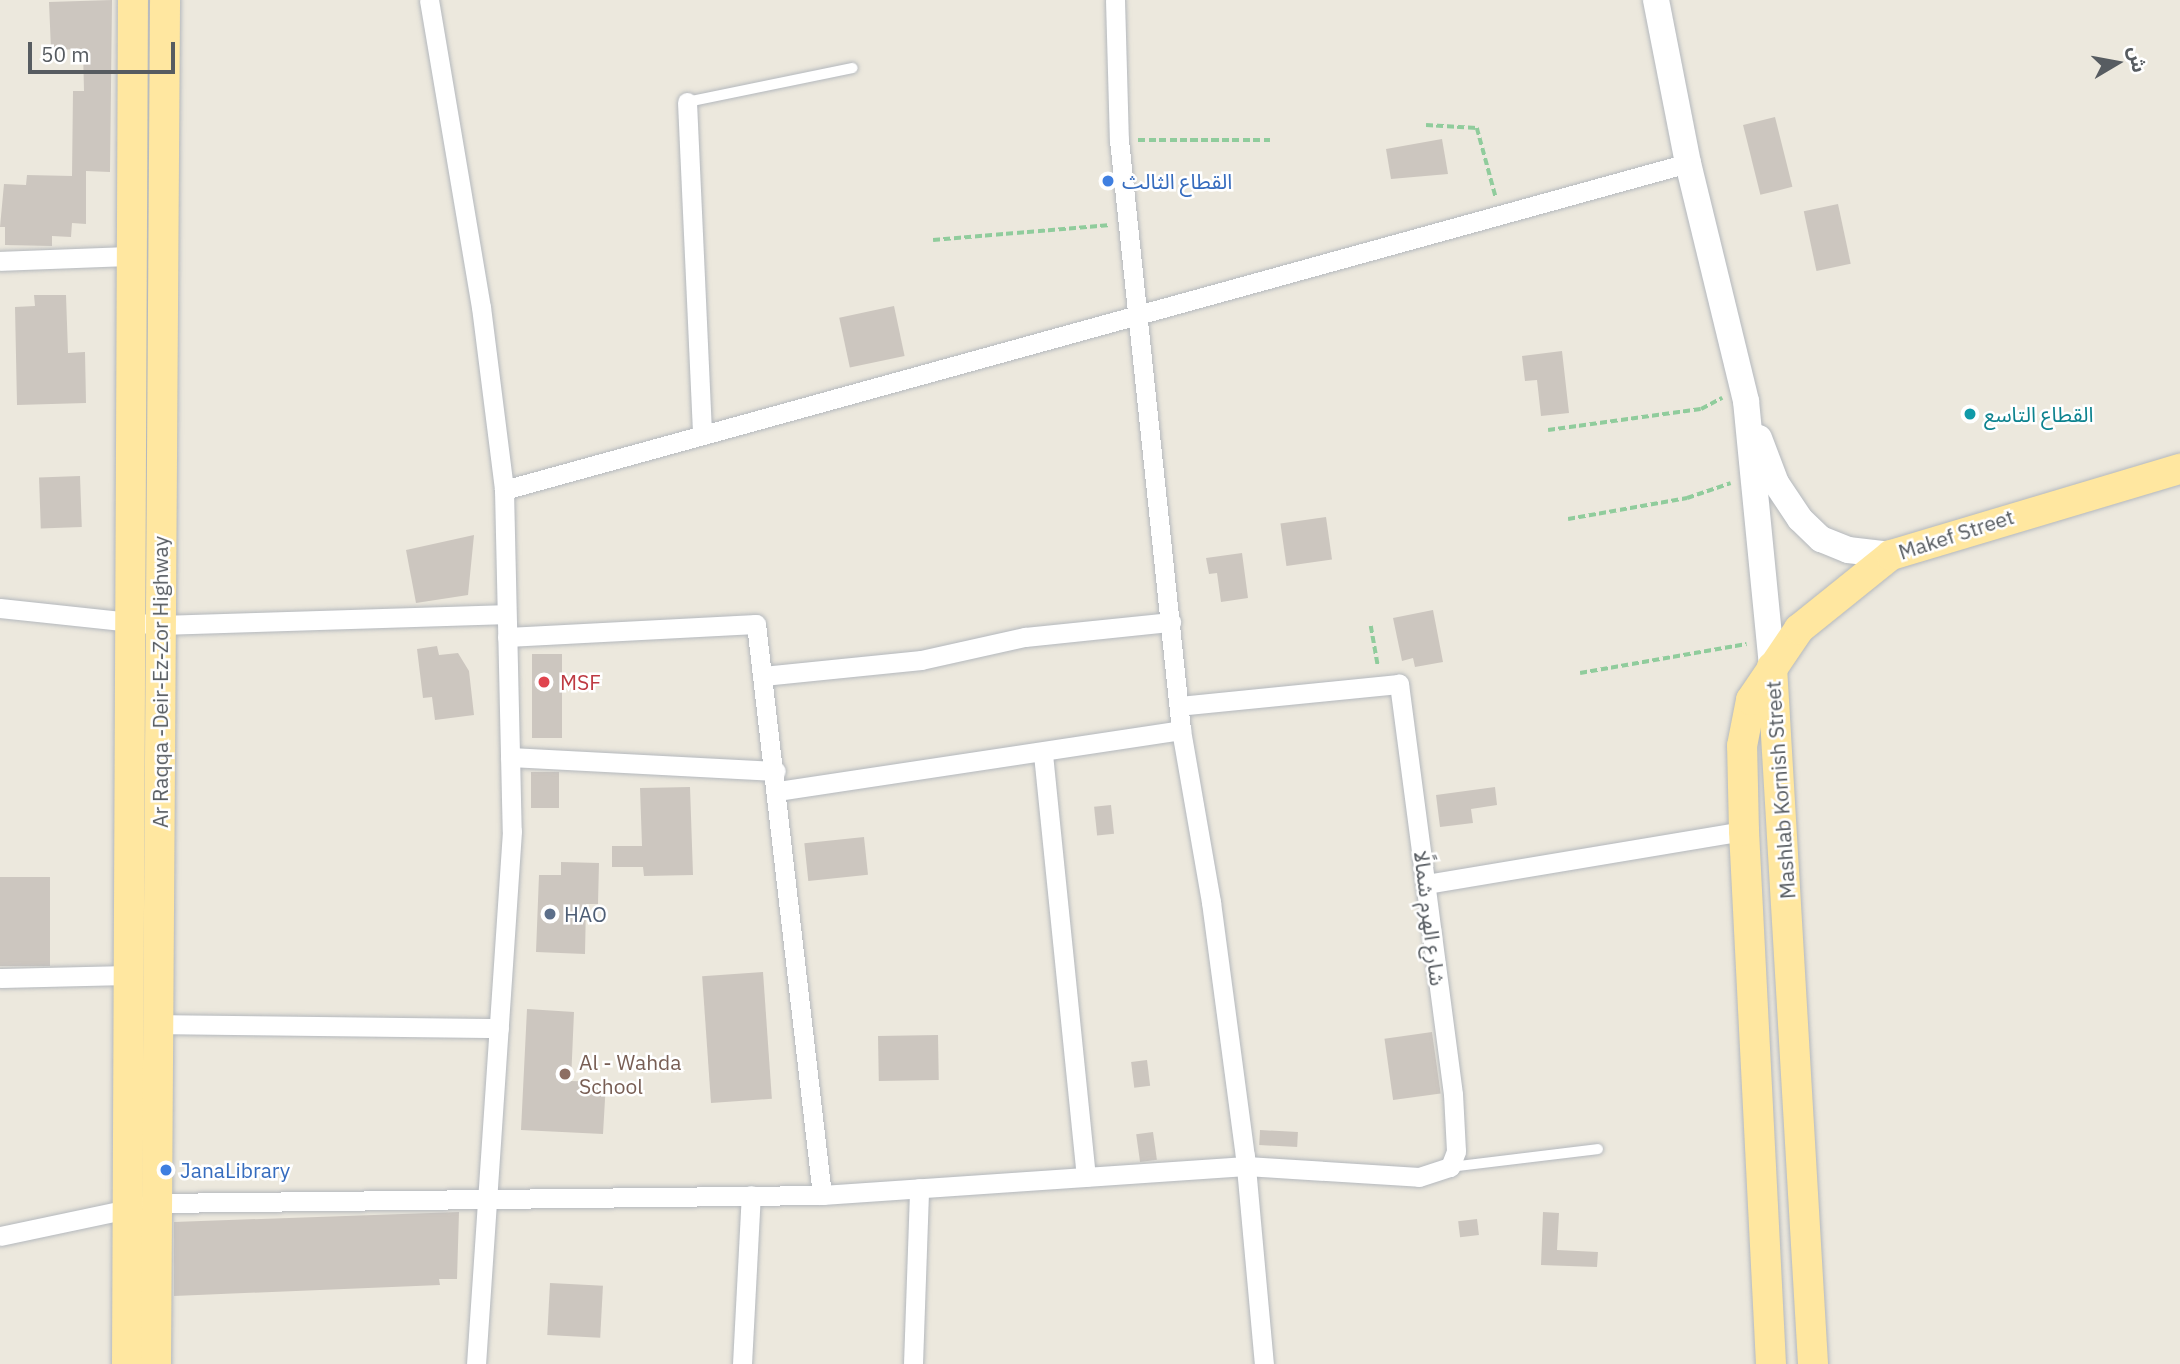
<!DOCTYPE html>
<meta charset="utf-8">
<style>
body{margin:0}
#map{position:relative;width:2180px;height:1364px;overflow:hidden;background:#ece8dd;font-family:"IBM Plex Sans","Noto Sans Arabic",sans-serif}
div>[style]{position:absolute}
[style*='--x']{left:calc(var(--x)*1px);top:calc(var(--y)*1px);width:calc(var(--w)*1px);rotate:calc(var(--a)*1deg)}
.building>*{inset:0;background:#ccc6bf;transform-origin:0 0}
.path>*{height:3.5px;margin-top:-1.75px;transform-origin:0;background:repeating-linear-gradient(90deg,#90cc9c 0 7px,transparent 0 10.5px)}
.roads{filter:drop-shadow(0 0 2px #b4b8bd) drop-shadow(0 0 2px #b4b8bd)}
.service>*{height:10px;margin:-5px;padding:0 5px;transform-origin:5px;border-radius:5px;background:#fff}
.minor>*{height:19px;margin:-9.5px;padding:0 9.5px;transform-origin:9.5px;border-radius:9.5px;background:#fff}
.secondary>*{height:26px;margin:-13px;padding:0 13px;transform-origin:13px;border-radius:13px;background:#fff}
.primary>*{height:30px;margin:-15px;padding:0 15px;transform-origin:15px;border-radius:15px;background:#ffe7a0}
.dots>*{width:19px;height:19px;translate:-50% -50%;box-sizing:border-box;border:4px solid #fff;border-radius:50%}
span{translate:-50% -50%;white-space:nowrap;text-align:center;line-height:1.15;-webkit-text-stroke:5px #fff;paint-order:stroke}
.shop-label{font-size:21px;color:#366cbe}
.left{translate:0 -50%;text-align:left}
.culture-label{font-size:21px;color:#0d838f}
.street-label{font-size:21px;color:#575c61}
.health-label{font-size:21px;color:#be3a42}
.service-label{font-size:21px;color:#4e5e75}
.education-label{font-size:21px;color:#785e54}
.north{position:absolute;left:2082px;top:28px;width:70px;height:70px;-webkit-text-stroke:5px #fff;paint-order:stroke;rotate:80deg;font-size:19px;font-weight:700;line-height:28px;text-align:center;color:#575c61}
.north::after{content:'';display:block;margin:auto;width:24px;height:32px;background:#575c61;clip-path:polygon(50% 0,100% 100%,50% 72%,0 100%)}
.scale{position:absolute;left:28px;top:42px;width:147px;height:32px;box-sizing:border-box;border:4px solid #575c61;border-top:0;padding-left:9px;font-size:21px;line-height:24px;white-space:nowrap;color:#575c61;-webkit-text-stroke:5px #fff;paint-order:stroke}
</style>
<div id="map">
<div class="building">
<i style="clip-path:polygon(112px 0,110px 172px,86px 171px,86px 224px,72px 223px,71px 237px,52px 236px,52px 246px,5px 245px,5px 227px,0 227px,4px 184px,26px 185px,27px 175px,72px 176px,73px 91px,84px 91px,83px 49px,51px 50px,49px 2px)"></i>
<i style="left:1775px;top:117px;width:72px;height:33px;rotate:76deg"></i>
<i style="clip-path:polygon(1442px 139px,1448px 174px,1391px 179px,1386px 149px)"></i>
<i style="left:1838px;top:204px;width:61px;height:35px;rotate:78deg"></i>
<i style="clip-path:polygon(34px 295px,66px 295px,68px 353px,85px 352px,86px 403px,17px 405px,15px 307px,35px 306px)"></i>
<i style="left:894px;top:306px;width:51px;height:56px;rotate:78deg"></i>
<i style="clip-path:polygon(1562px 351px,1569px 413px,1541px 416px,1537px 380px,1525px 381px,1522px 356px)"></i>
<i style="left:80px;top:476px;width:51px;height:41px;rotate:88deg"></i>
<i style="left:1326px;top:517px;width:43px;height:46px;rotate:82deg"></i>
<i style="clip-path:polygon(474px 535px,468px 595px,416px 603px,406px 550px)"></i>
<i style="clip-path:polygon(1242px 553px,1248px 598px,1221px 602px,1217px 573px,1209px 574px,1206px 558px)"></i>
<i style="clip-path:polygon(1433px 610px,1443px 662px,1415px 667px,1413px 658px,1402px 661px,1393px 618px)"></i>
<i style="clip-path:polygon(437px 646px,439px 655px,458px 653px,469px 671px,474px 715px,435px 720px,432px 697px,423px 698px,417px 649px)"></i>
<i style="left:532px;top:654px;width:30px;height:84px"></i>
<i style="left:559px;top:772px;width:36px;height:28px;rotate:90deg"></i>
<i style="clip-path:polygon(690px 787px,693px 875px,644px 876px,643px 867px,612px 867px,612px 846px,642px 846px,640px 788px)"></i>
<i style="clip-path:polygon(1495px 787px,1497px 805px,1471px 809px,1473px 823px,1440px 827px,1436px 795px)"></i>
<i style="left:1111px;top:805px;width:29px;height:17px;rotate:84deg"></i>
<i style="left:864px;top:837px;width:38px;height:60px;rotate:84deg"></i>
<i style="clip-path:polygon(561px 862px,599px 863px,598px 904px,586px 904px,585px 954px,536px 952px,539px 875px,561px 875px)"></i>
<i style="left:0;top:877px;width:50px;height:89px"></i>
<i style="left:763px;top:972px;width:127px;height:61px;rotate:86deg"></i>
<i style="clip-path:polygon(527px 1009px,574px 1012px,571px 1081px,606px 1082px,603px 1134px,521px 1130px)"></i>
<i style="left:1432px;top:1032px;width:62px;height:48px;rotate:82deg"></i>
<i style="left:938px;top:1035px;width:45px;height:60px;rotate:89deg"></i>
<i style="left:1147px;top:1060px;width:26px;height:16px;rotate:83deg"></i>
<i style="left:1260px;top:1130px;width:38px;height:15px;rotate:3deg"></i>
<i style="left:1153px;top:1132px;width:28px;height:17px;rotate:82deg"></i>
<i style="clip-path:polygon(459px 1212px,457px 1279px,439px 1279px,440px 1285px,174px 1296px,174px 1222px)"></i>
<i style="clip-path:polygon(1543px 1212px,1559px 1213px,1557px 1250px,1598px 1252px,1597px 1267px,1541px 1265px)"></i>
<i style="left:1477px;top:1219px;width:16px;height:19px;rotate:83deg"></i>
<i style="left:550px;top:1283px;width:53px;height:52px;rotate:3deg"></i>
</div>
<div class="path">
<i style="--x:1426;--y:125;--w:51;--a:3.4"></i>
<i style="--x:1477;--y:128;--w:73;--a:74.8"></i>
<i style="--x:1138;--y:140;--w:132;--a:0"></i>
<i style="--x:933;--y:240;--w:178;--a:-4.8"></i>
<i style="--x:1548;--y:430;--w:154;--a:-7.8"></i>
<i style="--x:1701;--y:409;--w:24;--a:-28"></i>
<i style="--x:1568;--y:519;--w:121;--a:-10"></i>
<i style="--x:1687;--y:498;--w:46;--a:-18.8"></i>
<i style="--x:1371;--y:626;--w:41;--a:80.1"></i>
<i style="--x:1580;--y:673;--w:169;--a:-9.9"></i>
</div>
<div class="roads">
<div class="service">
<i style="--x:687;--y:102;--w:169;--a:-11.6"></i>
<i style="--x:1450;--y:1167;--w:149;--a:-6.9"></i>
</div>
<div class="minor">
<i style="--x:429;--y:0;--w:311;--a:80.4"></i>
<i style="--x:481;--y:307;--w:184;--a:82.8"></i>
<i style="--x:504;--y:490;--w:341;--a:88.7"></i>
<i style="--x:512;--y:831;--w:534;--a:93.86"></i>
<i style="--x:1115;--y:0;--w:140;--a:88.4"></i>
<i style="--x:1119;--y:140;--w:593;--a:84"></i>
<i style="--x:1181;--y:730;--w:175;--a:80.1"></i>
<i style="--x:1211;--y:902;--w:256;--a:82.4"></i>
<i style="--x:1245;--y:1156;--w:209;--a:84.8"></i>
<i style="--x:687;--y:102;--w:332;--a:87.4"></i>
<i style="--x:0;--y:261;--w:132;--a:-2.2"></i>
<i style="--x:504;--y:490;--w:1228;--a:-15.44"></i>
<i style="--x:0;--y:608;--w:161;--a:6.1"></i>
<i style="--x:160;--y:625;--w:346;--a:-1.8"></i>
<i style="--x:507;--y:637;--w:249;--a:-3"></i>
<i style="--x:756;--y:624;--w:575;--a:83.41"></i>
<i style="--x:763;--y:676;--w:159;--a:-5.8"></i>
<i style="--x:921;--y:660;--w:107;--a:-12.5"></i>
<i style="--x:1025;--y:637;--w:147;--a:-5.9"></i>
<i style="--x:1043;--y:754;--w:425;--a:84.2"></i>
<i style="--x:510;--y:757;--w:266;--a:3"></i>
<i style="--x:778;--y:791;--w:408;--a:-8.6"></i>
<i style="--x:1426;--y:884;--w:322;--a:-9.5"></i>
<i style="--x:0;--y:978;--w:129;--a:-1.3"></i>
<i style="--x:158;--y:1024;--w:341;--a:0.7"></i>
<i style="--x:0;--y:1236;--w:160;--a:-11.9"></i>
<i style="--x:157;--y:1203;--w:665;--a:-0.69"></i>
<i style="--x:822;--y:1195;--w:425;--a:-3.9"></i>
<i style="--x:1246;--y:1166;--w:173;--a:3.6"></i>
<i style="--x:1419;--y:1177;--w:33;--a:-18"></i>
<i style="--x:1450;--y:1167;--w:17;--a:-69"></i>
<i style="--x:1456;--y:1151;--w:57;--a:-93"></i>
<i style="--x:1453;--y:1094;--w:414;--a:-97.5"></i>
<i style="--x:1399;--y:684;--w:221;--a:174.3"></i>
<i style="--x:742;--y:1364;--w:169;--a:-87"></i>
<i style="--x:913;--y:1364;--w:176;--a:-88"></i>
</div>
<div class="secondary">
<i style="--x:1656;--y:0;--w:166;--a:78.9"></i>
<i style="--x:1688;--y:163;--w:245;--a:76.3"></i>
<i style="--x:1746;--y:401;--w:267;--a:84.4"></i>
<i style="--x:1759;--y:438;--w:48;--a:69.3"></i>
<i style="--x:1776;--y:483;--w:43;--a:56.3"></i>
<i style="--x:1800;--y:519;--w:29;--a:44"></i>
<i style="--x:1821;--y:539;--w:29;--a:22"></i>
<i style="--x:1848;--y:550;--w:43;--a:6.6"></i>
</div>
<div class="primary">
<i style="--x:1772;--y:667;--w:698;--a:86.63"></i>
<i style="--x:127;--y:1364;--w:1364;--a:-89.75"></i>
<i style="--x:156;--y:1364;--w:1364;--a:-89.62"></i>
<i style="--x:1771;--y:1364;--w:534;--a:-92.9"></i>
<i style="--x:1744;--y:831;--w:85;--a:-91.3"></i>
<i style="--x:1742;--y:746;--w:47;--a:-78.9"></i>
<i style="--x:1751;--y:700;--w:86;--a:-55.9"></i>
<i style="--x:1799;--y:629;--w:118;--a:-38.8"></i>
<i style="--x:1891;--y:555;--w:302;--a:-16.6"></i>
</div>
</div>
<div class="dots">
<i style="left:1108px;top:181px;background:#3f7fe0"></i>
<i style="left:1970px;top:414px;background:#0f9aa8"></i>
<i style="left:544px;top:682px;background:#e0444e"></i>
<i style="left:550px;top:914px;background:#5c6f8a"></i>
<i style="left:565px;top:1074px;background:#8d6e63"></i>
<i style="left:166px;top:1170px;background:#3f7fe0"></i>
</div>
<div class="shop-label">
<span class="left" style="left:1122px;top:181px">القطاع الثالث</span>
<span class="left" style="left:180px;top:1170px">JanaLibrary</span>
</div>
<div class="culture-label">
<span class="left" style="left:1984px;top:414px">القطاع التاسع</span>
</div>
<div class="street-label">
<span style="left:1956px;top:534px;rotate:-18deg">Makef Street</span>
<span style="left:160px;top:682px;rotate:-90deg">Ar Raqqa -Deir-Ez-Zor Highway</span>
<span style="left:1780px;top:790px;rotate:-94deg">Mashlab Kornish Street</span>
<span style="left:1430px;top:918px;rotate:83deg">شارع الهرم شمالًا</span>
</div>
<div class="health-label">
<span class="left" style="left:560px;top:682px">MSF</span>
</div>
<div class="service-label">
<span class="left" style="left:564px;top:914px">HAO</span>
</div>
<div class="education-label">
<span class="left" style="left:579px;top:1074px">Al - Wahda<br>School</span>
</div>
<div class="north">ش</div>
<div class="scale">50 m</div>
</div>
